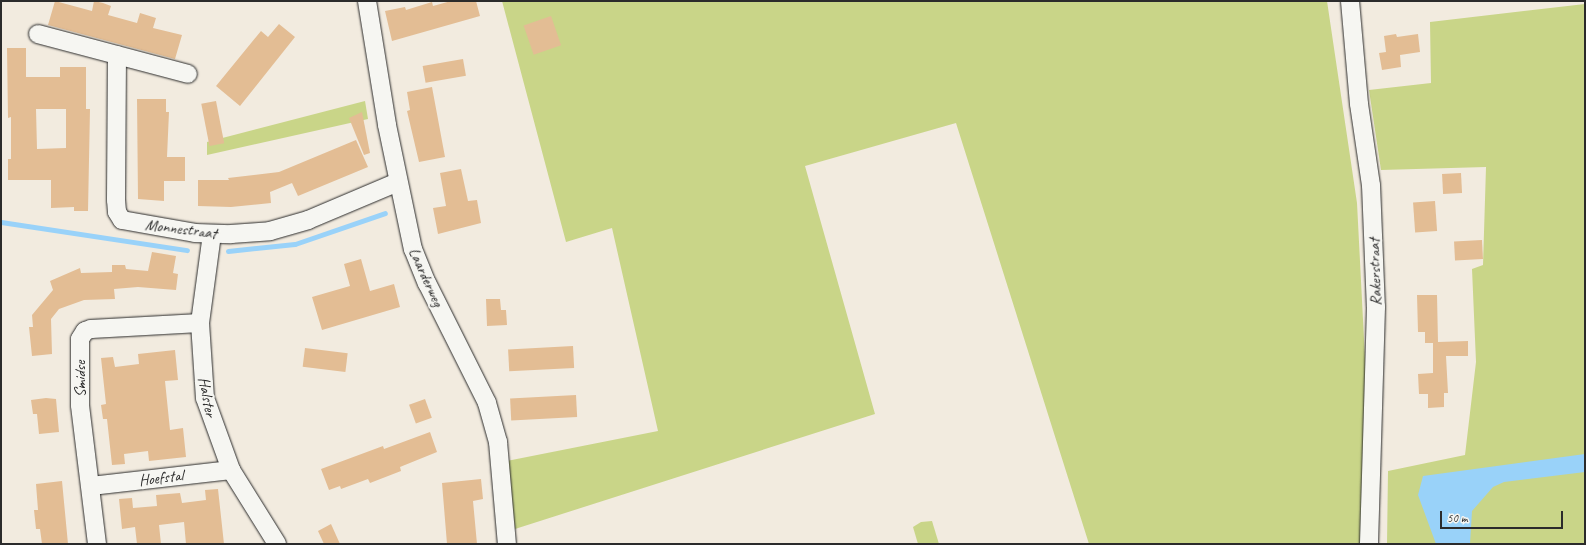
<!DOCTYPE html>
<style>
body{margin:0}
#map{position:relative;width:1586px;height:545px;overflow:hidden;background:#f2ebdf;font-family:Caveat,sans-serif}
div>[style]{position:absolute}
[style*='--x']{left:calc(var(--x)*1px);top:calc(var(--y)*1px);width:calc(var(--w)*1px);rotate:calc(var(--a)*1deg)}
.green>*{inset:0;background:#c9d588}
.water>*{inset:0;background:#99d2f9}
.stream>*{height:5px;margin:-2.5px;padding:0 2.5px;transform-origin:2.5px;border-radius:2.5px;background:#99d2f9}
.building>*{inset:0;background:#e3bd94;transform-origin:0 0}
.roads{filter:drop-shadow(0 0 1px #2b2b2b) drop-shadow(0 0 1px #2b2b2b)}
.minor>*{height:18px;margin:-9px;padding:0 9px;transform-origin:9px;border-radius:9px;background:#f6f6f2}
span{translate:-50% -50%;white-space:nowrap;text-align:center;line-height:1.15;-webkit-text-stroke:4px #f6f6f2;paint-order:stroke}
.street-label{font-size:16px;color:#2b2b2b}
.frame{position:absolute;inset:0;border:2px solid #2b2b2b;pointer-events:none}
.scale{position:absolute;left:1440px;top:511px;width:123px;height:18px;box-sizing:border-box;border:2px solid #2b2b2b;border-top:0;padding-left:5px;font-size:12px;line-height:14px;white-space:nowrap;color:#2b2b2b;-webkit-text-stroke:3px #f6f6f2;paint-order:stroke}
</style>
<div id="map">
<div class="green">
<i style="clip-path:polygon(502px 1px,1327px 1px,1357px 203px,1366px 378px,1361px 544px,1089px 544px,956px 123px,805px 166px,875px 414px,515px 529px,507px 461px,658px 431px,612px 228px,566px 242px)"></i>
<i style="clip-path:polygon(1585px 4px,1585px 544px,1387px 544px,1388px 471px,1465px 455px,1476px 362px,1472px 269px,1483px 265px,1486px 167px,1381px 170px,1369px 90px,1431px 83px,1430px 22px)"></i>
<i style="clip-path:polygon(365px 101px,368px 119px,207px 155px,207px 142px)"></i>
<i style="clip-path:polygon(932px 521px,939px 544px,918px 544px,913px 527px,921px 522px)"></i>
</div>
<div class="water">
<i style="clip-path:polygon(1585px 454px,1585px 472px,1504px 482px,1493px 487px,1472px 511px,1470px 544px,1436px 544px,1418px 495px,1423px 476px)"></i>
</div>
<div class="stream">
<i style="--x:1;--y:222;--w:188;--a:8.6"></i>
<i style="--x:228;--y:251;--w:67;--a:-6"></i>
<i style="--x:295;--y:244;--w:95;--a:-19"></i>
</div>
<div class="building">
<i style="clip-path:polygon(55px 1px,92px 11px,94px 1px,103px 3px,111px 6px,108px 15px,137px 23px,140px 13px,156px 18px,153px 28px,182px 35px,175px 59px,48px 25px)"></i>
<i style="clip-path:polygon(451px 1px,476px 1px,480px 16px,392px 41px,385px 11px,405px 7px,406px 10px,432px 2px,433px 6px)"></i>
<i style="left:551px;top:16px;width:31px;height:29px;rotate:71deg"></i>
<i style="clip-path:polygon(279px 24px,295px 37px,240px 106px,216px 86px,261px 31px,268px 37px)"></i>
<i style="clip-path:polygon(1396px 34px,1397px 37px,1418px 34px,1420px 52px,1400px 55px,1401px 67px,1382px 70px,1379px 53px,1386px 52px,1384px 36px)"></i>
<i style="clip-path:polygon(evenodd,7px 48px,26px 48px,26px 77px,60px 77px,60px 67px,86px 67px,86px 109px,90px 109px,88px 211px,74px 211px,74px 207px,51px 208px,51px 180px,8px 180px,8px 159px,11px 159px,11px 117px,8px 118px,7px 48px,36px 109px,66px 109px,66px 148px,37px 149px,36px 109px)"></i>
<i style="left:463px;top:59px;width:17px;height:41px;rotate:80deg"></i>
<i style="clip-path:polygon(432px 87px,445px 157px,419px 162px,407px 111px,410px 110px,407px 92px)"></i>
<i style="clip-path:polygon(137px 99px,166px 99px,166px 112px,169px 112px,167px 157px,185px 157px,185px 181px,164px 181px,164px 201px,138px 199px)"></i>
<i style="left:216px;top:101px;width:43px;height:15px;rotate:79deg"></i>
<i style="clip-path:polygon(362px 112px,370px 153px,364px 155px,349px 118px)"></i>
<i style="clip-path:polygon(356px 140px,368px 167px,298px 196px,292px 183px,270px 192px,271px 203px,231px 207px,198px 206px,198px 180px,229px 180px,228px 178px,279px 172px)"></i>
<i style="clip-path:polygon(461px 169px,468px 201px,477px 200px,481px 223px,438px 234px,433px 208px,446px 206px,440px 173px)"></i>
<i style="left:1461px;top:173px;width:20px;height:19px;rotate:87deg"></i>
<i style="left:1435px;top:201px;width:30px;height:22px;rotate:86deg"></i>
<i style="left:1482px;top:240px;width:19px;height:28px;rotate:87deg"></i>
<i style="clip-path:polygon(152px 252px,176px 256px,173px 273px,178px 274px,176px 290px,138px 287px,114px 289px,115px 299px,84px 300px,59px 309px,51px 319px,52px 354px,32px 356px,29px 327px,33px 327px,32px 315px,53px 290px,50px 281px,80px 268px,81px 273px,112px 272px,112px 265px,125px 265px,126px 269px,148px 271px)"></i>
<i style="clip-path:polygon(361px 259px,370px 291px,394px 284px,400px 307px,322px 330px,312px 297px,350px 286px,344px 264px)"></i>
<i style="clip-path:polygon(1417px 295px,1437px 295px,1438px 342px,1468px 341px,1468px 356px,1446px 356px,1448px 393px,1444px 393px,1444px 407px,1428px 408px,1428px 394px,1419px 394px,1418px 374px,1433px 373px,1433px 343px,1425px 343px,1425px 332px,1418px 332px)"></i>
<i style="clip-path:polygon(486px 299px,500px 299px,501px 310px,506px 310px,507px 325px,487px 326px)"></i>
<i style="left:573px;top:346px;width:22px;height:65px;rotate:87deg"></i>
<i style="left:305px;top:348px;width:43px;height:19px;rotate:7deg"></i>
<i style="clip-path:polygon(175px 350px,178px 380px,165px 381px,170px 430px,183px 428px,186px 457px,149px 461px,148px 451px,124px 454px,125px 464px,112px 465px,107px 419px,103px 419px,101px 405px,106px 404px,101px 358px,113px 357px,115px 367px,139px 364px,138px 354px)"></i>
<i style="left:576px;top:395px;width:22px;height:66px;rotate:87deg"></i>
<i style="clip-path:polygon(46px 398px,56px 399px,59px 432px,39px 434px,37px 414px,33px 414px,31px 400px)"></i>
<i style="left:425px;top:399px;width:20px;height:17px;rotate:70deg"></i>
<i style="clip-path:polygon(430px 432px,437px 452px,400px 467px,401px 471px,370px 483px,368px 479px,341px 489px,340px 486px,329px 490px,321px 469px,383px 446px,384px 449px)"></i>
<i style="clip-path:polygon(481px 479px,483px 499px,473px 501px,477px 544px,447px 544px,442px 483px)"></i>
<i style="clip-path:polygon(62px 481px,68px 544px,42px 544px,40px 529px,36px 529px,34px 510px,38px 510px,36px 484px)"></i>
<i style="clip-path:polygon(218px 489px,224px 544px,186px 544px,184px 522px,159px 525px,161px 544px,137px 544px,135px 527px,122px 529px,119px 499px,132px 498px,133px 508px,157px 506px,156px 495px,180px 493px,182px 503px,206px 500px,205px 490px)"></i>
<i style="clip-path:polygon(331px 524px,340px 544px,324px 544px,318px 531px)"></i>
</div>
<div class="roads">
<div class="minor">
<i style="--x:367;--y:1;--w:126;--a:80.8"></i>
<i style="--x:387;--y:125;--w:127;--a:78.2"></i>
<i style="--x:413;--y:249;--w:37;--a:68"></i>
<i style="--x:427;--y:283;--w:134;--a:63.4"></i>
<i style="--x:487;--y:403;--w:41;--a:74.2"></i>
<i style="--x:498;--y:442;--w:102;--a:85"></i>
<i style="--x:1350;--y:1;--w:103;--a:85"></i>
<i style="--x:1359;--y:104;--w:82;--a:81.6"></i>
<i style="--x:1371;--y:185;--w:122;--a:87.7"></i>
<i style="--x:1376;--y:307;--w:237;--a:91.7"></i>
<i style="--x:38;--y:34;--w:155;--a:14.9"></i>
<i style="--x:117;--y:55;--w:145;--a:90.4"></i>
<i style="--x:116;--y:200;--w:12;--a:85"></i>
<i style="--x:117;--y:212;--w:9;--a:58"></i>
<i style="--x:122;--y:220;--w:74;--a:10.1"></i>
<i style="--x:195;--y:233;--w:36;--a:2"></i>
<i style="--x:231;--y:234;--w:39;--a:-4"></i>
<i style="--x:270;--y:231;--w:40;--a:-16"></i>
<i style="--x:308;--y:220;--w:98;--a:-22.9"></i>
<i style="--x:212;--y:234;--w:90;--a:97.7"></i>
<i style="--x:200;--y:323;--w:75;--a:86.2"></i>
<i style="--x:205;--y:398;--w:77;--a:70.1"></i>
<i style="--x:231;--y:470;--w:87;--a:58.1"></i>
<i style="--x:91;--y:486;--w:141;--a:-6.5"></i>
<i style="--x:97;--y:544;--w:140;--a:-97"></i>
<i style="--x:80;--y:405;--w:66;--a:-90"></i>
<i style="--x:80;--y:339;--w:9;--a:-58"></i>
<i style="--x:85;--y:331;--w:6;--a:-18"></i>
<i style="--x:91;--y:329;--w:109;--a:-3.2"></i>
</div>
</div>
<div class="street-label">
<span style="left:181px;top:229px;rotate:7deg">Monnestraat</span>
<span style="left:1375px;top:272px;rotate:-92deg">Rakerstraat</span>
<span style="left:426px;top:277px;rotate:66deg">Laarderweg</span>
<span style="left:80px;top:379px;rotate:-90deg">Smidse</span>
<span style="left:207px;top:397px;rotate:79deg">Halster</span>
<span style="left:161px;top:478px;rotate:-7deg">Hoefstal</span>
</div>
<div class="frame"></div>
<div class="scale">50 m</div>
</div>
